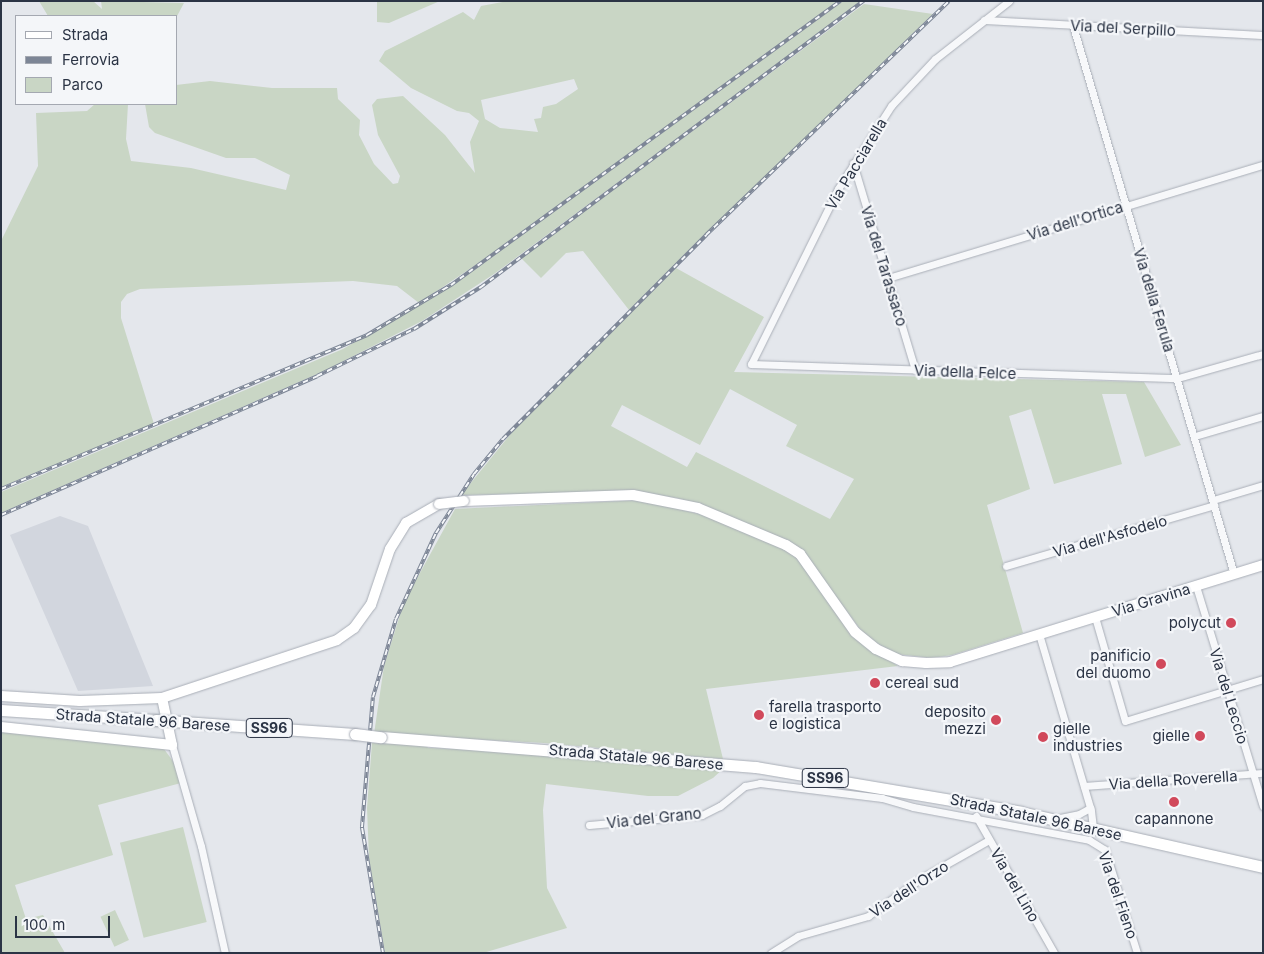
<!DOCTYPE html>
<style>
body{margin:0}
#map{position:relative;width:1264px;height:954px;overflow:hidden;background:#e4e7ec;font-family:Inter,sans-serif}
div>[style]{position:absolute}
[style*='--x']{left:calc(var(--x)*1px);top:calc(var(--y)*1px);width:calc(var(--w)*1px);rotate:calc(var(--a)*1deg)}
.built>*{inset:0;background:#d2d6de}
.green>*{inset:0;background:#c9d6c5;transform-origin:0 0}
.roads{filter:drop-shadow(0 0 1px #a9aeb7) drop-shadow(0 0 1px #a9aeb7)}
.minor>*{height:7px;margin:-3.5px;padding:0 3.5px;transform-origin:3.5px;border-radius:3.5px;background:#f7f8fa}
.secondary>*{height:10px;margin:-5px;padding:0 5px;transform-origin:5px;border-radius:5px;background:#fff}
.primary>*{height:11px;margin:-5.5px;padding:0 5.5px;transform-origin:5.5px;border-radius:5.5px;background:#fff}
.rail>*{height:4px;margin-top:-2px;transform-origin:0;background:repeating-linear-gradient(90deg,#f4f6f9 0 5.5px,#7d8696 0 11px);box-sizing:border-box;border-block:1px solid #7d8696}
.bridges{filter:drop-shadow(0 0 1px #a9aeb7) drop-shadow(0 0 1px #a9aeb7)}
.secondary-bridge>*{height:10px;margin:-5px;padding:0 5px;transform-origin:5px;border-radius:5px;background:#fff}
.primary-bridge>*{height:11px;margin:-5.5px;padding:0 5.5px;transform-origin:5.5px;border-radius:5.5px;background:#fff}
.dots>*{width:14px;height:14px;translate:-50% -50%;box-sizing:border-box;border:2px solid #f4f6f9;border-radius:50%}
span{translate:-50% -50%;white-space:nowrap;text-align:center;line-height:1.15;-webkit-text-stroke:4.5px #f4f6f9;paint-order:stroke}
.shield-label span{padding:1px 4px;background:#f4f6f9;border:1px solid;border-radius:4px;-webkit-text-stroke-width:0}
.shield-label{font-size:14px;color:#2b3445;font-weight:700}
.street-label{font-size:15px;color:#2b3445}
.poi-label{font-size:15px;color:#2b3445}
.right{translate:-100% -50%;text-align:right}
.left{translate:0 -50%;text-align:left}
.frame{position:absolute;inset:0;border:2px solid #2b3445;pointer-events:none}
.legend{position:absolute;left:15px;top:15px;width:162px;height:90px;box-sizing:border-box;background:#f4f6f9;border:1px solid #a4a8b1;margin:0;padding:6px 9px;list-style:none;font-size:15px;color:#2b3445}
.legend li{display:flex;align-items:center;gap:10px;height:25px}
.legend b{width:25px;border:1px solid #a4a8b1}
.scale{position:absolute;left:15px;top:916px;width:95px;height:22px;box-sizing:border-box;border:2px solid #2b3445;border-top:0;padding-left:6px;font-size:15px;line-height:18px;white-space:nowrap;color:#2b3445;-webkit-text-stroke:4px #f4f6f9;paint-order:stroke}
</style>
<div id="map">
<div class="built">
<i style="clip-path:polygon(60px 516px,88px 526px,153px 686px,78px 691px,10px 535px)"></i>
</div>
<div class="green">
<i style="clip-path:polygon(39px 1px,93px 1px,102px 9px,101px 1px,184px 3px,176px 18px,48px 16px)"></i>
<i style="clip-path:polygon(377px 1px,440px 1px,389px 23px,377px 22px)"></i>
<i style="clip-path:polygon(evenodd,508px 1px,839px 1px,480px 262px,419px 303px,397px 286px,353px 281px,140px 289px,127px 294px,121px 302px,121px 318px,154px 424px,1px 487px,1px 241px,38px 166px,36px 113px,87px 111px,95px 104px,128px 104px,126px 139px,131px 161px,191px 168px,286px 190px,290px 175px,255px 158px,226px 158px,155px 133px,149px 127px,145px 104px,176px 104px,176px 85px,210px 81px,272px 88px,337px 88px,338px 99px,360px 120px,359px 135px,374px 164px,393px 184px,398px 183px,400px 176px,378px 135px,372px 105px,377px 99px,403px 96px,445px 135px,475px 173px,470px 142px,479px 121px,469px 113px,457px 111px,411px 88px,379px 61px,385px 51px,463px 12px,474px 20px,481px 6px,508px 1px,574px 79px,578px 89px,556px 104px,543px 107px,541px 118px,534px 119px,538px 132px,500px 128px,485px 119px,481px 100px,574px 79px)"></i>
<i style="clip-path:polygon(843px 1px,863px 1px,494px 274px,422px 321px,322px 372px,1px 513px,1px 492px,343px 349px,458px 281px)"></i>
<i style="clip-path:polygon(864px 4px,933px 14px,629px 310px,583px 251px,566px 253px,541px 278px,521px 258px)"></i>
<i style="clip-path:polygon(evenodd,676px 268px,764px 317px,734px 372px,1144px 382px,1181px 445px,1145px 457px,1126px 394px,1102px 394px,1122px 464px,1054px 484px,1031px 409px,1009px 416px,1030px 489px,987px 505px,1023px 633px,952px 655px,932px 658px,896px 654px,866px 637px,800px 549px,706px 507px,677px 498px,634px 492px,461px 495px,527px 414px,676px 268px,730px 389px,797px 425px,786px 446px,854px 479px,830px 519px,696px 452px,687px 467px,611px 426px,622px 405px,700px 445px,730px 389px)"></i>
<i style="clip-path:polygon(642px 500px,703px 515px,786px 550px,801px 561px,853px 637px,898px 666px,706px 689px,723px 759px,544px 743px,374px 734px,384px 666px,404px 602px,455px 509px)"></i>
<i style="clip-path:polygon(1px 732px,164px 749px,175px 764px,181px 783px,98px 805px,113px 855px,15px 885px,26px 919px,43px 915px,65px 953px,1px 953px)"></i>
<i style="clip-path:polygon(372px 743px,421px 744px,429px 748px,543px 752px,724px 768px,713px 778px,678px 796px,648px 796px,546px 784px,543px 810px,547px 888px,567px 928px,483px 953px,385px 953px,369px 859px,367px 808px)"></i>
<i style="left:183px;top:827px;width:98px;height:65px;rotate:76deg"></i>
<i style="left:115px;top:910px;width:33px;height:16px;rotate:65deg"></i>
</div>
<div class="roads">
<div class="minor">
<i style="--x:1009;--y:1;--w:94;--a:141.9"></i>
<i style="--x:935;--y:59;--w:64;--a:133.1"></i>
<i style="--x:891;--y:106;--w:98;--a:122.6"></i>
<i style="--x:838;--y:189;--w:195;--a:116.4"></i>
<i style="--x:751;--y:364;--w:427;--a:1.9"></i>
<i style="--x:1178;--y:378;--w:88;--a:-15.8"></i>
<i style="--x:984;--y:20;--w:279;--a:3.1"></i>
<i style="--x:1073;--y:26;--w:571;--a:73.63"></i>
<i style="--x:853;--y:163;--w:216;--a:73.3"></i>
<i style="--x:888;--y:278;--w:392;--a:-16.8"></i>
<i style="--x:1195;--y:436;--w:71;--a:-16.4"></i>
<i style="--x:1213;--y:500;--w:52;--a:-16.7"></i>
<i style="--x:1006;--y:566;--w:217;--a:-16.3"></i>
<i style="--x:1196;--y:586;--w:230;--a:73.1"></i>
<i style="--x:1095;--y:617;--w:108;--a:73.9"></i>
<i style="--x:1125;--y:721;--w:144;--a:-16.9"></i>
<i style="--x:1039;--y:634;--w:184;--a:73.6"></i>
<i style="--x:1091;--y:811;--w:17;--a:83"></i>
<i style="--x:172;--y:745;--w:105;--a:74"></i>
<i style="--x:201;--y:846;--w:110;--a:77.4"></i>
<i style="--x:1084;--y:786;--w:179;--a:-4.2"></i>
<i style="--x:976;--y:816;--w:158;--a:60.3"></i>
<i style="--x:1060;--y:818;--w:19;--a:-12"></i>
<i style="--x:1079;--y:814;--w:13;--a:-29"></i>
<i style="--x:589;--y:825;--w:113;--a:-5.1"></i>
<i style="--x:702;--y:815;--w:20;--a:-27"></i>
<i style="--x:720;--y:806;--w:32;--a:-39"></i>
<i style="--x:745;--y:786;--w:15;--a:-11"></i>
<i style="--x:760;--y:783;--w:123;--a:7"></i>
<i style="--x:882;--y:798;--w:32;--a:16"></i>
<i style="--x:913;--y:807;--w:179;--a:10.6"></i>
<i style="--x:1089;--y:840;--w:19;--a:32"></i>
<i style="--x:1105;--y:850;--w:108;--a:72.7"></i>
<i style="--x:771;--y:953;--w:32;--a:-32"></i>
<i style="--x:798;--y:936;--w:73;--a:-15.9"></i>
<i style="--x:868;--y:916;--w:64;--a:-35.4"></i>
<i style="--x:920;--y:879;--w:79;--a:-29.5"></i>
</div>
<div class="secondary">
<i style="--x:464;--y:501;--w:169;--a:-2"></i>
<i style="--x:633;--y:495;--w:66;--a:11.3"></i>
<i style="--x:698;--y:508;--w:95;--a:22.8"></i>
<i style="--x:786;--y:545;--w:17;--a:33"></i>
<i style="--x:800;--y:554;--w:95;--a:54.8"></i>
<i style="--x:855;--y:632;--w:27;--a:39"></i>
<i style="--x:876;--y:649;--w:29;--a:25"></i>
<i style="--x:902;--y:661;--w:24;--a:5"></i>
<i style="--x:926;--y:663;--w:24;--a:-2"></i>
<i style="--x:950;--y:662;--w:328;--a:-17.2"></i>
<i style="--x:1;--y:696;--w:79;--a:3.6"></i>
<i style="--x:80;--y:701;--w:82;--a:-2.1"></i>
<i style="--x:162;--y:698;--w:184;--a:-18.3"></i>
<i style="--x:337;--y:640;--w:21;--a:-35"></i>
<i style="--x:354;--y:628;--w:29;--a:-54"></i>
<i style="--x:371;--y:605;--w:59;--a:-71.3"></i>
<i style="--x:390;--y:549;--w:31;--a:-58"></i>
<i style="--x:406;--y:523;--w:38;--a:-30"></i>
<i style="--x:1;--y:727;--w:172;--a:6"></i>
<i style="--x:172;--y:745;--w:48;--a:-102"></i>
</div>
<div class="primary">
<i style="--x:1;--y:710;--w:155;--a:3.7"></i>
<i style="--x:183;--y:722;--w:172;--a:4"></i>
<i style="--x:381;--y:737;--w:376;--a:4.6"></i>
<i style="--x:756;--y:767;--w:269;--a:9.6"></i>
<i style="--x:1021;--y:812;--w:248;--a:12.8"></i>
</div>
</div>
<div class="rail">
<i style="--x:1;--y:489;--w:397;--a:-22.8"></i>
<i style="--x:367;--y:335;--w:98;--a:-30.8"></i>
<i style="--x:451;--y:285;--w:482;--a:-36.1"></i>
<i style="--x:1;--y:515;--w:345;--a:-23.7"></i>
<i style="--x:317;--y:376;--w:108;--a:-25.9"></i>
<i style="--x:414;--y:329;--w:79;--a:-32.1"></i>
<i style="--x:481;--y:287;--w:478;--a:-36.8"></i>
<i style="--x:383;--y:953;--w:128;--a:-99.5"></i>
<i style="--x:362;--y:827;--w:130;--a:-85.2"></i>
<i style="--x:373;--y:697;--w:81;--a:-73.6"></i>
<i style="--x:396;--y:619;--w:95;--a:-65.1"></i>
<i style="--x:436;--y:533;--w:70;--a:-57.2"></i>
<i style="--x:474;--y:474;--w:45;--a:-50.4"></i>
<i style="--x:503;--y:439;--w:288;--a:-45.1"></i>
<i style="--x:706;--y:235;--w:337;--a:-43.9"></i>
</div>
<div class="bridges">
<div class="secondary-bridge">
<i style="--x:439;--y:504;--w:25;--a:-7"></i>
</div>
<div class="primary-bridge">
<i style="--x:156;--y:720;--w:27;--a:4"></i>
<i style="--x:355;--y:734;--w:26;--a:7"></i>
</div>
</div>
<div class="dots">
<i style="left:1231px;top:623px;background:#d1495b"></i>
<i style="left:1161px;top:664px;background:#d1495b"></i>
<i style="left:875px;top:683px;background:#d1495b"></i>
<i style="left:759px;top:715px;background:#d1495b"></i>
<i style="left:996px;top:720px;background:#d1495b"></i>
<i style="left:1200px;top:736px;background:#d1495b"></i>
<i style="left:1043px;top:737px;background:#d1495b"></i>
<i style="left:1174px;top:802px;background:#d1495b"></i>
</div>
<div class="shield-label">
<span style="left:269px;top:728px">SS96</span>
<span style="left:825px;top:778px">SS96</span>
</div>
<div class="street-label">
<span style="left:1123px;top:28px;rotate:3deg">Via del Serpillo</span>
<span style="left:856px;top:164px;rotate:-59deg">Via Pacciarella</span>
<span style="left:1075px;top:221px;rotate:-17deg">Via dell'Ortica</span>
<span style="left:884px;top:266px;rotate:73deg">Via del Tarassaco</span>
<span style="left:1154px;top:300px;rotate:73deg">Via della Ferula</span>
<span style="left:965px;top:372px;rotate:2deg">Via della Felce</span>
<span style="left:1110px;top:536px;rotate:-16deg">Via dell'Asfodelo</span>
<span style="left:1151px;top:600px;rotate:-17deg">Via Gravina</span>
<span style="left:1229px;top:696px;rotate:73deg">Via del Leccio</span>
<span style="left:143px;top:720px;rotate:4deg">Strada Statale 96 Barese</span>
<span style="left:636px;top:757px;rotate:5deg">Strada Statale 96 Barese</span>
<span style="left:1173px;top:780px;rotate:-4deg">Via della Roverella</span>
<span style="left:1036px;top:817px;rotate:12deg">Strada Statale 96 Barese</span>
<span style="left:654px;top:818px;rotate:-6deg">Via del Grano</span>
<span style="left:1015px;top:885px;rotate:60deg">Via del Lino</span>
<span style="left:909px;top:889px;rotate:-33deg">Via dell'Orzo</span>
<span style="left:1118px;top:895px;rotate:71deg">Via del Fieno</span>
</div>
<div class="poi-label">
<span class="right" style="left:1221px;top:623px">polycut</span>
<span class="right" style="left:1151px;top:664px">panificio<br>del duomo</span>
<span class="left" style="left:885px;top:683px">cereal sud</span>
<span class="left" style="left:769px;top:715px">farella trasporto<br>e logistica</span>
<span class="right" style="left:986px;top:720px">deposito<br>mezzi</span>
<span class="left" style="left:1053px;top:737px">gielle<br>industries</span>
<span class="right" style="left:1190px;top:736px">gielle</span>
<span style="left:1174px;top:819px">capannone</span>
</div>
<div class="frame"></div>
<ul class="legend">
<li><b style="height:6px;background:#fff"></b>Strada</li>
<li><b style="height:6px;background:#7d8696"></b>Ferrovia</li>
<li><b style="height:14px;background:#c9d6c5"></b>Parco</li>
</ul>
<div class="scale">100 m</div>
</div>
